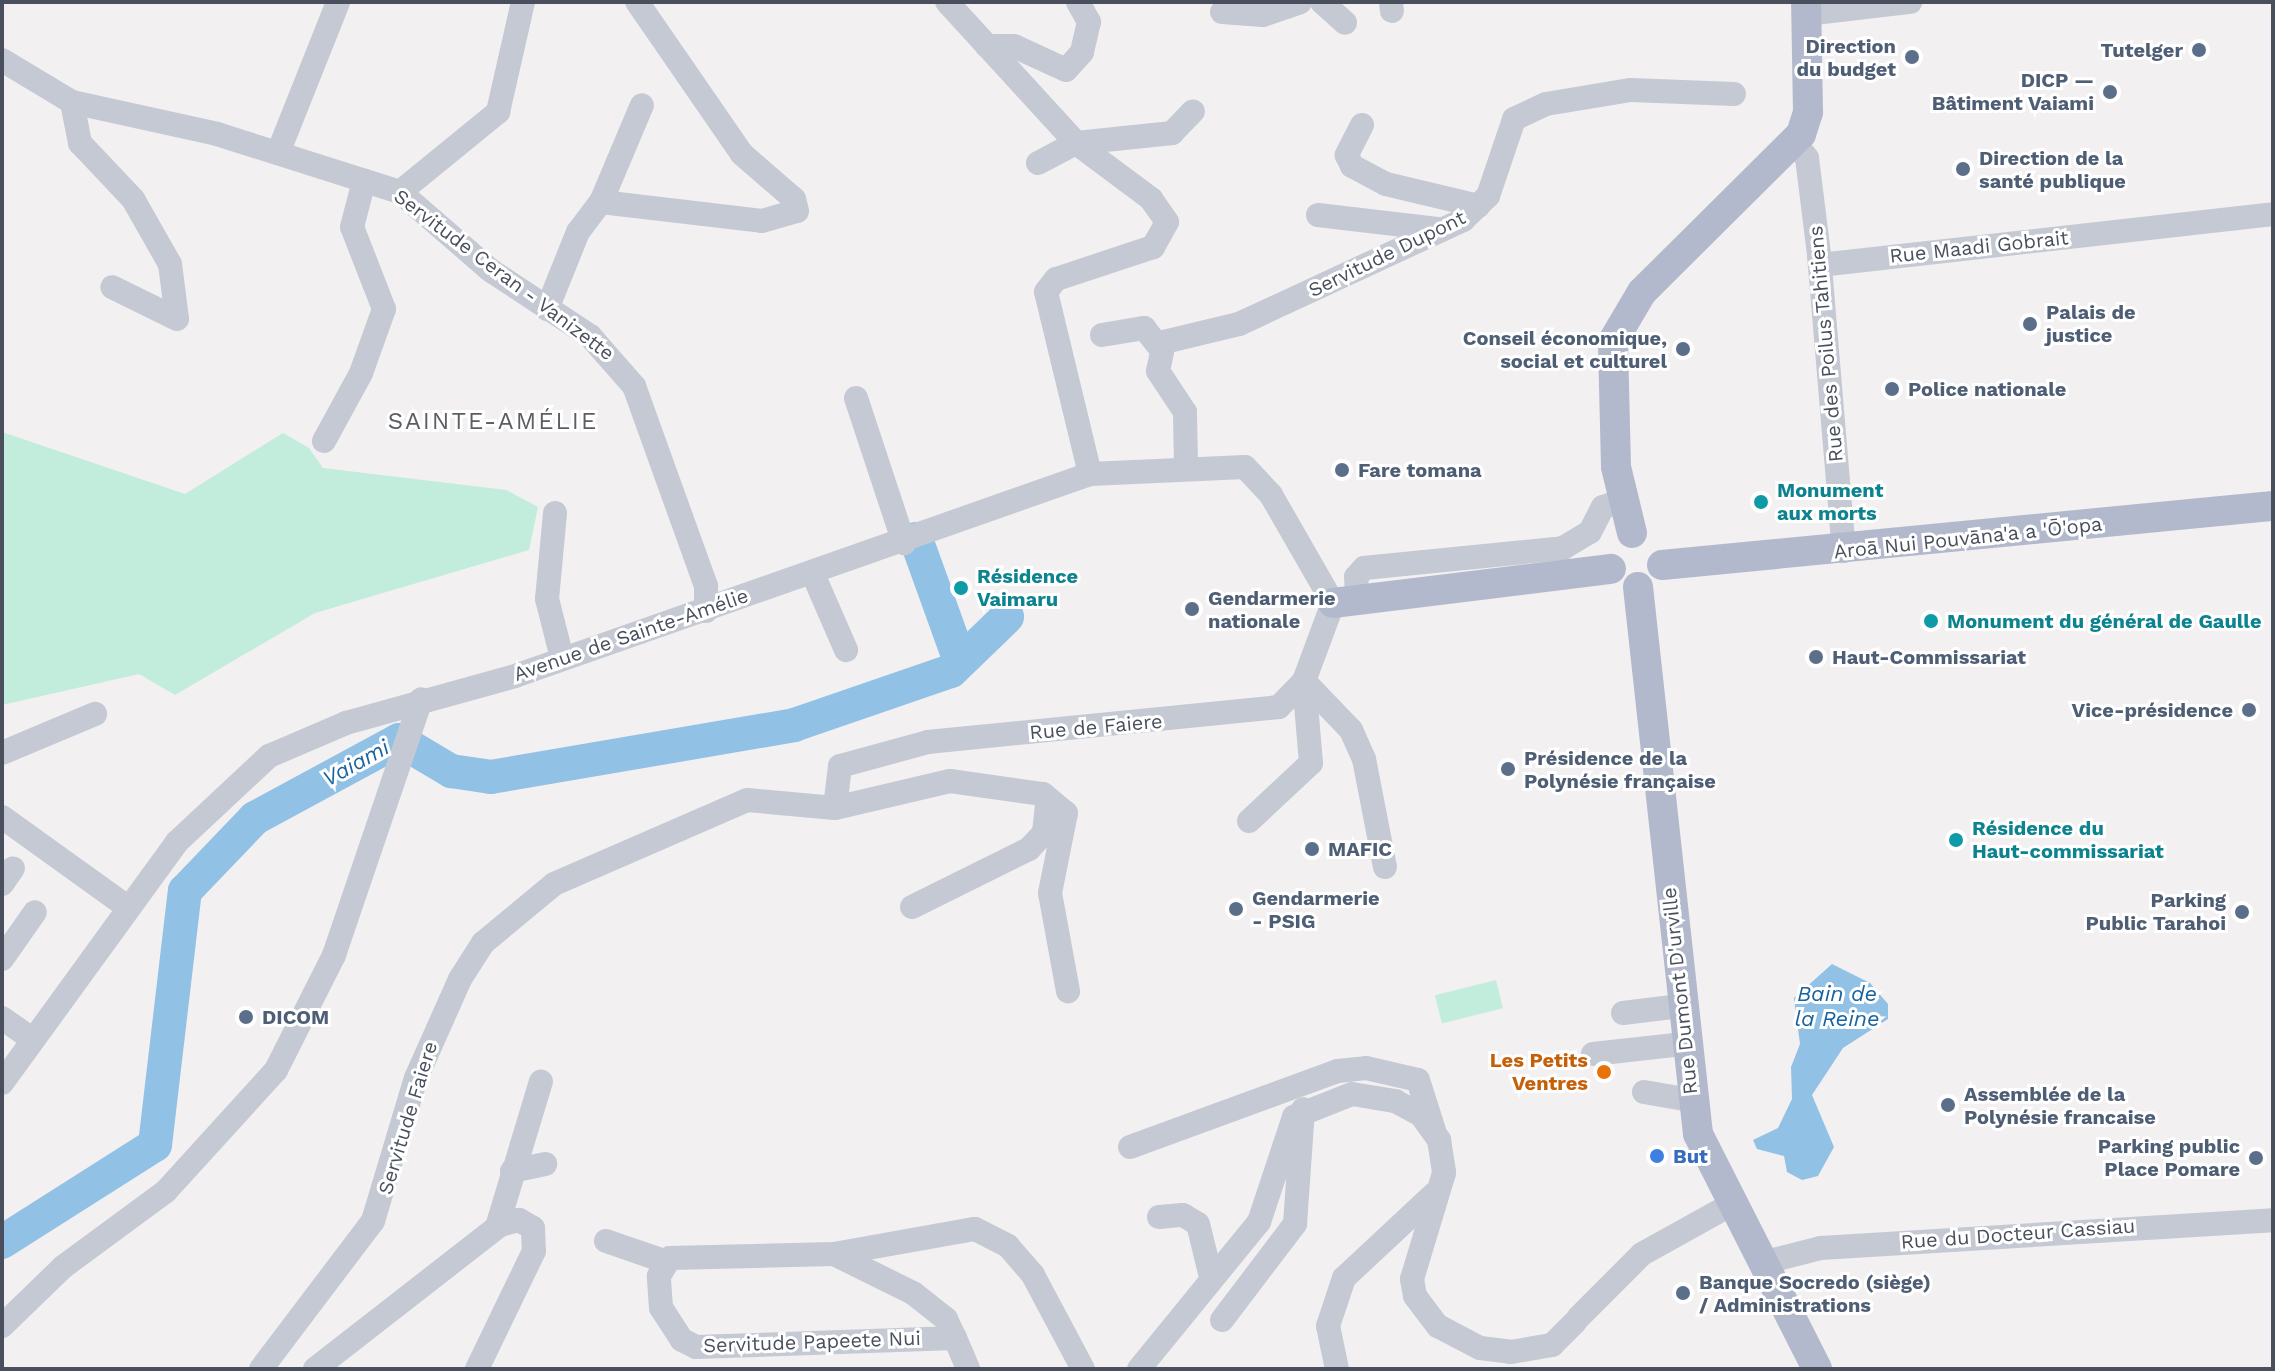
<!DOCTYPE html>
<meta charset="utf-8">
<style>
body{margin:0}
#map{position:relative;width:2275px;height:1371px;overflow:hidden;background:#f2f0f0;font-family:"Work Sans",sans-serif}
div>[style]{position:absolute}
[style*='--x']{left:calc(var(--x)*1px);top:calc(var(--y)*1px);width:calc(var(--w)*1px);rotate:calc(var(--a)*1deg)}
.green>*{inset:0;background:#c2ecdc;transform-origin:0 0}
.water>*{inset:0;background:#92c1e6}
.river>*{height:34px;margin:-17px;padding:0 17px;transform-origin:17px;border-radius:17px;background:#92c1e6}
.minor>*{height:24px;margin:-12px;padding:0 12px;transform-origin:12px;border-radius:12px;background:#c4c9d3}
.major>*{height:30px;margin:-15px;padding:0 15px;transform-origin:15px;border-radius:15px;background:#b2b9cc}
.dots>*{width:22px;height:22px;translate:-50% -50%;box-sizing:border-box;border:4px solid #fff;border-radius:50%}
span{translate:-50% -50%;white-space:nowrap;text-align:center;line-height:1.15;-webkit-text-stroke:6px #fff;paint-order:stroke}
.service-label{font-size:20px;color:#4e5e75;font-weight:700}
.right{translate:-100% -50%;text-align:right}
.left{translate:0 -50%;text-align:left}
.street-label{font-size:20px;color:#494f5c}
.culture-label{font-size:20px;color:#0d838f;font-weight:700}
.food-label{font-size:20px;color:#c56008;font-weight:700}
.shop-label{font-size:20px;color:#366cbe;font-weight:700}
.water-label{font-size:22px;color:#1764a0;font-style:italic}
.quarter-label{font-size:24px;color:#5d5e64;letter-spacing:2px}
.frame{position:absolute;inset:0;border:4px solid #494f5c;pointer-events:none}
</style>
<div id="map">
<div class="green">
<i style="clip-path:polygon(2px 432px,185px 494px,283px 433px,309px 448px,323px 468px,506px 490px,538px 507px,529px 550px,315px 613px,175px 695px,139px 674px,2px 705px)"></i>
<i style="left:1496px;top:980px;width:29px;height:63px;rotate:76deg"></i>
</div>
<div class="water">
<i style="clip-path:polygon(1832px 964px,1870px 983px,1888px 1004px,1888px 1019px,1843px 1048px,1812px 1095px,1834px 1147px,1818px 1176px,1802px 1180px,1787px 1172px,1784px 1156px,1757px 1149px,1753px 1140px,1778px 1128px,1792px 1099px,1791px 1067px,1800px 1044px,1794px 998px)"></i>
</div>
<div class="river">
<i style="--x:916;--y:539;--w:130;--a:70.2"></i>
<i style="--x:2;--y:1242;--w:181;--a:-32.4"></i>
<i style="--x:155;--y:1145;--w:256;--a:-83.3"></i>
<i style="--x:185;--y:891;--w:101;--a:-46.2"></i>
<i style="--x:255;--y:818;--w:164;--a:-28.4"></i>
<i style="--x:399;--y:740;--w:61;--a:30.8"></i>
<i style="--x:451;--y:771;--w:40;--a:8.5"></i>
<i style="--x:491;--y:777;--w:307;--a:-9.7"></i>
<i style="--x:794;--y:725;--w:166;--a:-19"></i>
<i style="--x:951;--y:671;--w:78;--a:-44"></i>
</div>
<div class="minor">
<i style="--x:947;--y:2;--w:191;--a:47.5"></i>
<i style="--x:1076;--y:143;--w:94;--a:36.7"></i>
<i style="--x:1151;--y:199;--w:28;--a:55"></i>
<i style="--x:1167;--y:222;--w:29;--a:119"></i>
<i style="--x:1153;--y:247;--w:102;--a:161.7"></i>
<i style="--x:1056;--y:279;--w:16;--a:128"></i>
<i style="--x:1046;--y:292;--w:187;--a:76.4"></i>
<i style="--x:1322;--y:2;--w:31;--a:42"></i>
<i style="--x:1391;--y:2;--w:9;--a:84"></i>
<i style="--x:1222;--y:12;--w:41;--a:4.2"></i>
<i style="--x:1263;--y:15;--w:39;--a:-19"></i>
<i style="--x:1806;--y:14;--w:105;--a:-6.6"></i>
<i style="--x:987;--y:46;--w:27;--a:0"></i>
<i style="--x:1014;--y:46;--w:57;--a:24.8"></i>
<i style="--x:1066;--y:70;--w:24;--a:-48"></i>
<i style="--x:1082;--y:52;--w:31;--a:-77"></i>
<i style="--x:1089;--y:22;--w:23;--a:-119"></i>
<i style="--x:2;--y:60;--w:82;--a:31"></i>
<i style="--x:72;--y:102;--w:148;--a:12.4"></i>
<i style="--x:217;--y:134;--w:192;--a:17.6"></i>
<i style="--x:400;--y:192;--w:119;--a:40.9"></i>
<i style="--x:490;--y:270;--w:120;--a:33.4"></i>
<i style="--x:590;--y:336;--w:67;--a:48.7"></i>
<i style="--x:634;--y:386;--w:213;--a:70.2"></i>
<i style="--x:706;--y:586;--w:25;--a:90"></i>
<i style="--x:72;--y:102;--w:42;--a:79"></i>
<i style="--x:80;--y:143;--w:77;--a:46.6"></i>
<i style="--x:133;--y:199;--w:75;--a:60.4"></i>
<i style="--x:170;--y:264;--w:55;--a:82.7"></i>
<i style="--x:177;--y:319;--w:72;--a:-153.8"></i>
<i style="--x:1362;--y:125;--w:34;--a:117"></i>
<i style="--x:1347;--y:155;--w:12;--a:66"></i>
<i style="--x:1352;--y:166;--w:38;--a:28"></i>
<i style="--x:1386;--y:184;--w:95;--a:13.4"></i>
<i style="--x:1794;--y:142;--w:21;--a:51"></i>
<i style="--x:1807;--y:158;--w:98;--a:82.9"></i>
<i style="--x:1819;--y:255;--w:297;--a:85.2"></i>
<i style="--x:278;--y:153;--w:162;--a:-68.3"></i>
<i style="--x:1038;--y:163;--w:43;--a:-27.8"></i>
<i style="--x:1076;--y:143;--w:97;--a:-5.9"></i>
<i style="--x:1172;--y:133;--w:30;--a:-46"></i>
<i style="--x:400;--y:192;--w:127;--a:-39.2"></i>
<i style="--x:498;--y:112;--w:113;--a:-77.2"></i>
<i style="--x:601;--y:202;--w:105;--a:-67.1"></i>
<i style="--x:1318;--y:215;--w:120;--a:6.7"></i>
<i style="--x:1820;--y:265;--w:456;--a:-6.4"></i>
<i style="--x:547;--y:309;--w:83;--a:-68.1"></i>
<i style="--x:578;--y:232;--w:38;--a:-53"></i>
<i style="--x:601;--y:202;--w:162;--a:6.7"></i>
<i style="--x:762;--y:221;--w:36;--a:-16"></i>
<i style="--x:797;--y:211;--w:12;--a:-104"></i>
<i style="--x:794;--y:199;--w:69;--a:-139.1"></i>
<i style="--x:742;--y:154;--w:185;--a:-124.6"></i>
<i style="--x:1102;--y:335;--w:43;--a:-9.5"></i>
<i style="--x:1144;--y:328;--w:26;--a:51"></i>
<i style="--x:856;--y:398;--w:153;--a:71.7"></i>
<i style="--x:324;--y:441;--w:77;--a:-61.4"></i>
<i style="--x:361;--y:373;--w:68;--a:-70.2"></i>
<i style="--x:384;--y:309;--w:88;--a:-111.3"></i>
<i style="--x:352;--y:227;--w:48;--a:-75.4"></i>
<i style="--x:1186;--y:466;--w:54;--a:-91.1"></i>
<i style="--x:1185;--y:412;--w:49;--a:-123.4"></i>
<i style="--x:1158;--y:371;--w:30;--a:-78"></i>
<i style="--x:1164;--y:342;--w:77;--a:-13.5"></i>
<i style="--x:1239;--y:324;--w:247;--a:-24.9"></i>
<i style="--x:1463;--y:220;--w:35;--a:-44"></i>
<i style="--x:1488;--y:196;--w:81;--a:-71.3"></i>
<i style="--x:1514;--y:119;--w:35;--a:-25"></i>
<i style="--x:1546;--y:104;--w:86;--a:-9.4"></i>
<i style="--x:1631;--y:90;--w:103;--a:2.2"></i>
<i style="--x:555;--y:513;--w:86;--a:95.3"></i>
<i style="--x:547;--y:599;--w:61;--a:75.7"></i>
<i style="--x:813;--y:574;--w:83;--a:66.5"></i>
<i style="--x:1357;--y:600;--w:23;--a:-92"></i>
<i style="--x:1356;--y:577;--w:12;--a:-48"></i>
<i style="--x:1364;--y:568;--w:200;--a:-5.7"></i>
<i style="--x:1563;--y:548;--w:31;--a:-31"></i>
<i style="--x:1590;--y:532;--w:28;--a:-63"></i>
<i style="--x:1603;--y:507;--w:22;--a:-18"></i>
<i style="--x:1304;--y:681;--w:68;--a:46.2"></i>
<i style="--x:1351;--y:730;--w:32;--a:66"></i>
<i style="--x:1364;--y:759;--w:110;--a:79"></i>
<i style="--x:2;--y:753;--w:101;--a:-22.8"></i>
<i style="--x:2;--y:817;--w:153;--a:35.7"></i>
<i style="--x:1249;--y:821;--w:85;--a:-43.1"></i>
<i style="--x:1311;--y:763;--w:82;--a:-94.9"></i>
<i style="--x:2;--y:884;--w:19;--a:-55"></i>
<i style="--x:912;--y:907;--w:131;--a:-26.4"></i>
<i style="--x:1029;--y:849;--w:22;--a:-47"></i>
<i style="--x:1044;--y:833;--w:30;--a:-84"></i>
<i style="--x:2;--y:959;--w:57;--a:-54.9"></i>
<i style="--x:1623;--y:1013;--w:58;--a:-6.9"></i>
<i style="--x:2;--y:1018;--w:38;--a:35"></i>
<i style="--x:1593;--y:1054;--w:92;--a:-6.3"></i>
<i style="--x:2;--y:1083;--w:298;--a:-54"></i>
<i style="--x:177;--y:842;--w:126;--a:-43.1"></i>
<i style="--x:269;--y:756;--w:84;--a:-23.2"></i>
<i style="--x:346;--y:723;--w:175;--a:-15.5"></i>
<i style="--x:515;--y:676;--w:609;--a:-19.36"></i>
<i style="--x:1090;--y:474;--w:155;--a:-2.6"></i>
<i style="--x:1245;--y:467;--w:38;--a:47"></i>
<i style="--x:1271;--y:495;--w:125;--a:60.1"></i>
<i style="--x:1333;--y:603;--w:83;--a:110.4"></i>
<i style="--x:1304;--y:681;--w:36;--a:134"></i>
<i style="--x:1279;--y:707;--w:353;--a:174.3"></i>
<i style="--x:928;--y:742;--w:91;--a:164.7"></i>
<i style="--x:840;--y:766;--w:42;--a:96.8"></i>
<i style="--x:1644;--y:1092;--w:48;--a:9.7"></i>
<i style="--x:1130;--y:1147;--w:221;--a:-20.1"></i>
<i style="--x:1338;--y:1071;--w:28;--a:-6"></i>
<i style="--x:1366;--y:1068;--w:53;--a:13"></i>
<i style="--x:1418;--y:1080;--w:52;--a:72.3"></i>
<i style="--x:512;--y:1171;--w:34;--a:-12"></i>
<i style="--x:1159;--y:1217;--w:24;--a:-5"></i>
<i style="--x:1183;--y:1215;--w:17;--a:31"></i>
<i style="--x:1198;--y:1224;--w:55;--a:76.2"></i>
<i style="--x:497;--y:1227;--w:152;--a:-73.2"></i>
<i style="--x:606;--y:1241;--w:61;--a:19"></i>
<i style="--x:834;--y:1254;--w:88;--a:26.3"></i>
<i style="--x:913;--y:1293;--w:42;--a:38.2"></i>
<i style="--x:946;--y:1319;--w:21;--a:65"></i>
<i style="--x:955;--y:1338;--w:259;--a:178"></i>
<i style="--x:696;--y:1347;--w:16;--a:-153"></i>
<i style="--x:682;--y:1340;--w:38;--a:-123"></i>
<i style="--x:661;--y:1308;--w:32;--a:-94"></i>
<i style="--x:659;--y:1276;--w:21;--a:-59"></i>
<i style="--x:670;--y:1258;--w:164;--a:-1.4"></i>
<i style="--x:834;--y:1254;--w:143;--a:-10.1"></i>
<i style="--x:975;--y:1229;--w:37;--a:27"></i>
<i style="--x:1008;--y:1246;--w:38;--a:49"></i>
<i style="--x:1033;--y:1275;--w:106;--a:62"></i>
<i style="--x:1765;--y:1262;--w:58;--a:-14"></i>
<i style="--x:1821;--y:1248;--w:453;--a:-3.5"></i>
<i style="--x:1579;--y:1317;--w:89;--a:-45"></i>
<i style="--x:1642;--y:1254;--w:105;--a:-29"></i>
<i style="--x:1222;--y:1320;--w:121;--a:-52.8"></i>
<i style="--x:1295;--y:1224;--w:115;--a:-86"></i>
<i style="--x:2;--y:1326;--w:85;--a:-44"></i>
<i style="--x:63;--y:1267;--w:128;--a:-36.4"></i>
<i style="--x:166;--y:1191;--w:164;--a:-47.7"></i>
<i style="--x:276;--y:1070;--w:129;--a:-63.2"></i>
<i style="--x:334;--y:955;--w:270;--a:-71.2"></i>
<i style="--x:955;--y:1338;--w:34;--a:67"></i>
<i style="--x:261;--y:1369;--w:186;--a:-52.9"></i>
<i style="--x:373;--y:1221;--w:149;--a:-73.3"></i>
<i style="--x:416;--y:1078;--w:108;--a:-66"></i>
<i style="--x:460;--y:979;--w:43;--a:-57.4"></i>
<i style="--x:483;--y:943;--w:92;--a:-39.7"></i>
<i style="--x:554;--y:884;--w:210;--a:-23.5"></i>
<i style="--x:747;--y:800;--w:88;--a:5.2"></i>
<i style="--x:835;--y:808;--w:118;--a:-13.2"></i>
<i style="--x:950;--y:781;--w:94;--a:8"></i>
<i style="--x:1043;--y:794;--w:30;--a:40"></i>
<i style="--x:1066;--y:813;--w:82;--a:101.3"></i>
<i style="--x:1050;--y:893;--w:100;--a:79.6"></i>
<i style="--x:315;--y:1369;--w:234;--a:-37.9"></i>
<i style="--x:500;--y:1225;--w:20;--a:-15"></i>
<i style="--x:519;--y:1220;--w:16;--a:30"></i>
<i style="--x:533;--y:1228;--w:23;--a:88"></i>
<i style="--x:534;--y:1251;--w:131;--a:115.8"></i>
<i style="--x:1139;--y:1369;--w:190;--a:-50.8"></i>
<i style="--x:1259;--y:1222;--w:111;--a:-71.6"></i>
<i style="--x:1294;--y:1117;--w:62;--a:-21.6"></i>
<i style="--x:1352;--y:1094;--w:44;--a:9.2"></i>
<i style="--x:1395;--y:1101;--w:30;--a:28"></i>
<i style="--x:1421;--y:1115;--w:31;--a:54"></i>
<i style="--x:1439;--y:1140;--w:33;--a:81"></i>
<i style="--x:1444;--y:1173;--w:111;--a:106.8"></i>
<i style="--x:1412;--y:1279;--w:17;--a:80"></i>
<i style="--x:1415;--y:1296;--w:38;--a:53"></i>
<i style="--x:1438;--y:1326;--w:47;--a:27.6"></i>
<i style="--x:1480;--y:1348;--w:31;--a:7"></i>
<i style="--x:1511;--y:1352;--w:42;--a:-9.7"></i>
<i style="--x:1552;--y:1345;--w:33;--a:-45"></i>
<i style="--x:1337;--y:1369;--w:44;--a:-101.8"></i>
<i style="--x:1328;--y:1326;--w:51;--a:-71.6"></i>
<i style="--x:1344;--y:1278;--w:122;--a:-43"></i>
</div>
<div class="major">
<i style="--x:1632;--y:533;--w:68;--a:-103.6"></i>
<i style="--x:1616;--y:467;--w:126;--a:-91.4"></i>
<i style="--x:1613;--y:341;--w:57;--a:-59.4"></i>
<i style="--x:1642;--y:292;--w:224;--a:-44.8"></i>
<i style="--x:1801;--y:134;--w:23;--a:-72"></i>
<i style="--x:1808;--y:112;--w:110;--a:-91"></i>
<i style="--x:1662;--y:565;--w:614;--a:-5.52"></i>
<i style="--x:1638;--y:587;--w:550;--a:83.74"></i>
<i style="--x:1698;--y:1134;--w:263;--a:63.1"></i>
<i style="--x:1333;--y:603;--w:280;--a:-7"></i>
</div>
<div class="dots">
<i style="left:2199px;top:50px;background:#5c6f8a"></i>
<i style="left:1912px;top:57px;background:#5c6f8a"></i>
<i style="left:2110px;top:92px;background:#5c6f8a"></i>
<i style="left:1963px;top:169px;background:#5c6f8a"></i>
<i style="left:2030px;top:324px;background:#5c6f8a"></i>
<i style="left:1683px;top:349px;background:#5c6f8a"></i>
<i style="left:1892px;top:389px;background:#5c6f8a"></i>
<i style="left:1342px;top:470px;background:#5c6f8a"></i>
<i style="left:1761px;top:502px;background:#0f9aa8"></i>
<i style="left:961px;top:588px;background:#0f9aa8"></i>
<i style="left:1192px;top:609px;background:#5c6f8a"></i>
<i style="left:1931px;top:621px;background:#0f9aa8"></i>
<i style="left:1816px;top:657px;background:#5c6f8a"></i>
<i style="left:2249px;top:710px;background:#5c6f8a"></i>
<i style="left:1508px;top:769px;background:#5c6f8a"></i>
<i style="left:1956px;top:840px;background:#0f9aa8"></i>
<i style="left:1312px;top:849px;background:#5c6f8a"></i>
<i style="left:1236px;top:909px;background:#5c6f8a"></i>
<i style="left:2242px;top:912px;background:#5c6f8a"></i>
<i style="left:246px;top:1017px;background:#5c6f8a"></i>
<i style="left:1604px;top:1072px;background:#e8710a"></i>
<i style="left:1948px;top:1105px;background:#5c6f8a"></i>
<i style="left:1657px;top:1156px;background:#3f7fe0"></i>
<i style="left:2256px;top:1158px;background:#5c6f8a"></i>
<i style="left:1683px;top:1293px;background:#5c6f8a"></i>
</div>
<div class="service-label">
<span class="right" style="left:1896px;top:58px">Direction<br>du budget</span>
<span class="right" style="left:2183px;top:50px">Tutelger</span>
<span class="right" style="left:2094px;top:92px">DICP —<br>Bâtiment Vaiami</span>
<span class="left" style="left:1979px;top:170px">Direction de la<br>santé publique</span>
<span class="left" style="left:2046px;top:324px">Palais de<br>justice</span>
<span class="right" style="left:1667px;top:350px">Conseil économique,<br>social et culturel</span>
<span class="left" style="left:1908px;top:389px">Police nationale</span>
<span class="left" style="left:1358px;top:470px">Fare tomana</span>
<span class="left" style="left:1208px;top:610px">Gendarmerie<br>nationale</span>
<span class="left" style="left:1832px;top:657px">Haut-Commissariat</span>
<span class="right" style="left:2233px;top:710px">Vice-présidence</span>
<span class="left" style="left:1524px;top:770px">Présidence de la<br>Polynésie française</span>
<span class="left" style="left:1328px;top:849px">MAFIC</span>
<span class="left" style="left:1252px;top:910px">Gendarmerie<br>- PSIG</span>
<span class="right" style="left:2226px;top:912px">Parking<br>Public Tarahoi</span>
<span class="left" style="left:262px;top:1017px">DICOM</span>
<span class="left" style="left:1964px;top:1106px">Assemblée de la<br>Polynésie francaise</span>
<span class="right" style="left:2240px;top:1158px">Parking public<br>Place Pomare</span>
<span class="left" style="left:1699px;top:1294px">Banque Socredo (siège)<br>/ Administrations</span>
</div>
<div class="street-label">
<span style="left:1979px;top:247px;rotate:-6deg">Rue Maadi Gobrait</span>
<span style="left:1387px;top:254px;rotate:-26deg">Servitude Dupont</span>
<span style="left:504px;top:275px;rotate:37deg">Servitude Ceran - Vanizette</span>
<span style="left:1826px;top:344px;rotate:-95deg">Rue des Poilus Tahitiens</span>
<span style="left:1968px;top:538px;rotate:-6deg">Aroā Nui Pouvāna'a a 'Ō'opa</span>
<span style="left:631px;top:635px;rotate:-19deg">Avenue de Sainte-Amélie</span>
<span style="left:1096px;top:727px;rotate:-5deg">Rue de Faiere</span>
<span style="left:1680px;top:991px;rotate:-96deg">Rue Dumont D'urville</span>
<span style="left:408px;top:1118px;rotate:-73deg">Servitude Faiere</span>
<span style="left:2018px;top:1234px;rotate:-4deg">Rue du Docteur Cassiau</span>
<span style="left:812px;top:1342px;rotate:-2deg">Servitude Papeete Nui</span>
</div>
<div class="culture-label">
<span class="left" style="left:1777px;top:502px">Monument<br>aux morts</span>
<span class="left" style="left:977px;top:588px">Résidence<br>Vaimaru</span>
<span class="left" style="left:1947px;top:621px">Monument du général de Gaulle</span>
<span class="left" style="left:1972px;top:840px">Résidence du<br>Haut-commissariat</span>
</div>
<div class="food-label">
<span class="right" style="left:1588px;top:1072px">Les Petits<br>Ventres</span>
</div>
<div class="shop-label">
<span class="left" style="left:1673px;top:1156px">But</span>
</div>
<div class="water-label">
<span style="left:356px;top:763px;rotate:-29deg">Vaiami</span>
<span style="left:1837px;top:1006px">Bain de<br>la Reine</span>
</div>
<div class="quarter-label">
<span style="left:493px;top:422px">SAINTE-AMÉLIE</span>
</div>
<div class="frame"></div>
</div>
